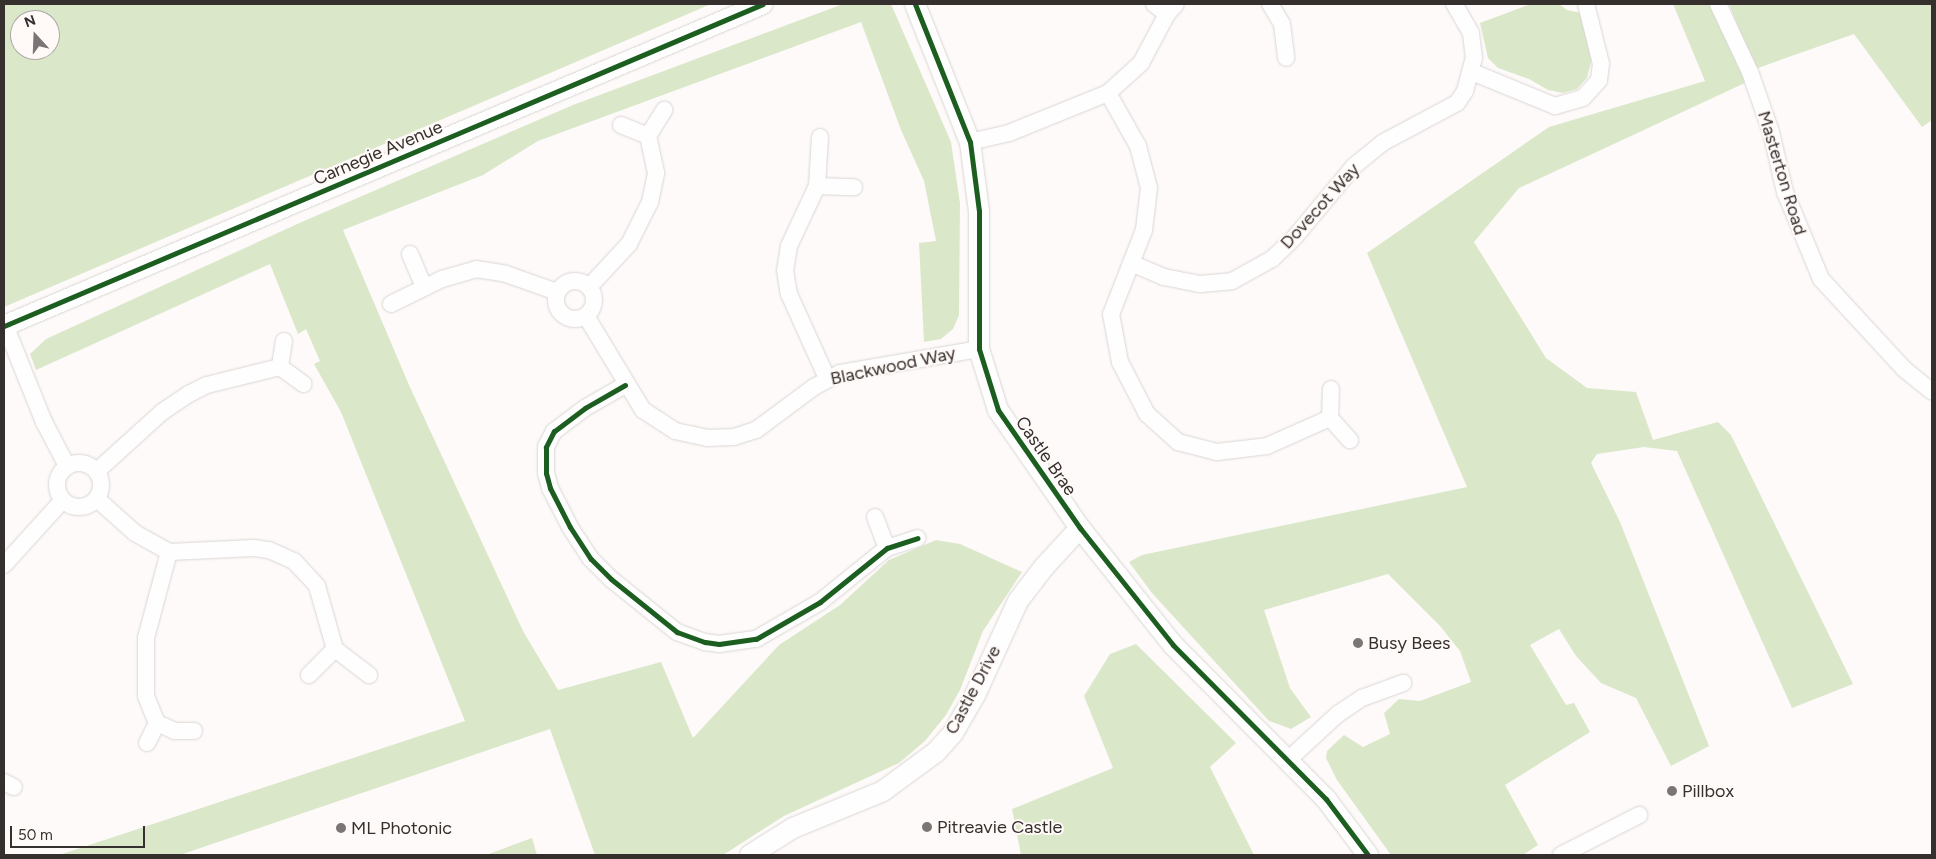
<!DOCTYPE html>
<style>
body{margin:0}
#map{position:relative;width:1936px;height:859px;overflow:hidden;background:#fdfaf9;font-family:Figtree,sans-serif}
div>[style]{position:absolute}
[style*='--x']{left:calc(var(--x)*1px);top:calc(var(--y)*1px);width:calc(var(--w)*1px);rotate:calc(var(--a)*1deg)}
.green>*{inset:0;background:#dae8c9}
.roads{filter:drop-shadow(0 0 1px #dad6d4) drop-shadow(0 0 1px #dad6d4)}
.minor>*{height:16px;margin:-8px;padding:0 8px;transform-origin:8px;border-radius:8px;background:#fffefe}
.minor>.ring{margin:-8px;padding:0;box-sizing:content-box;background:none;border:16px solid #fffefe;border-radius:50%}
.tertiary>*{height:20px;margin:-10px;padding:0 10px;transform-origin:10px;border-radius:10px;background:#fffefe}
.cycleway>*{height:5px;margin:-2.5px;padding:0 2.5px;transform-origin:2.5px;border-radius:2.5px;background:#1b5e20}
.dots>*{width:14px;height:14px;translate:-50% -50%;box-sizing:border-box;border:2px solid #fff9f7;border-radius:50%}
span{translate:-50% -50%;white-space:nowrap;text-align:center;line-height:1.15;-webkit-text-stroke:4px #fff9f7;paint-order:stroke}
.street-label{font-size:18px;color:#352f2e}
.poi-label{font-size:18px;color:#352f2e}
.left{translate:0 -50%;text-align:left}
.frame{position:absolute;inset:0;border:5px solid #352f2e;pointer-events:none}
.north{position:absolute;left:10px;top:10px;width:50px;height:50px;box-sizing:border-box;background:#fff9f7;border:1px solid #aea8a7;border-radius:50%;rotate:340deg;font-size:14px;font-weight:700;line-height:20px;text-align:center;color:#352f2e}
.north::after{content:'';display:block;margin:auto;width:18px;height:22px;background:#7b7675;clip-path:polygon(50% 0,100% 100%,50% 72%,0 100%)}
.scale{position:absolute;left:10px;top:826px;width:135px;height:22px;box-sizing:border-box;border:2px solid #352f2e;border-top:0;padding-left:6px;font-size:15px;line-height:18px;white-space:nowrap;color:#352f2e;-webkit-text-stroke:4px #fff9f7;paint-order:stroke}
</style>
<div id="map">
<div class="green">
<i style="clip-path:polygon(evenodd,4px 4px,711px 4px,4px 307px,4px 4px,20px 20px,50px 20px,50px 50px,20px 50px,20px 20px)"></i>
<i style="clip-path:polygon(843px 4px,891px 4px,951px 142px,960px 203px,959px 315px,953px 329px,941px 339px,924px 342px,919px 243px,936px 241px,924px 181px,901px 130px,861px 22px,538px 141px,483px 175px,343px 230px,409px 385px,523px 631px,558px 690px,661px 662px,693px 738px,779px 645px,840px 605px,889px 560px,936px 540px,960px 544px,1022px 572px,983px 631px,960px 690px,946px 715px,925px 741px,899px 763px,784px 816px,723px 855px,595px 855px,550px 729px,180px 855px,59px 855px,465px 721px,341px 412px,314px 364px,320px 361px,306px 329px,298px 334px,270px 264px,36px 370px,30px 354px,46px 339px,304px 221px,573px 105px)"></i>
<i style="clip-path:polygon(1531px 4px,1559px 4px,1567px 10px,1581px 13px,1592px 59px,1587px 78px,1577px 89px,1563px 93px,1548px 90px,1529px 79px,1498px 68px,1488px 58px,1480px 23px)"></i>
<i style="clip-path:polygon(1673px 4px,1710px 4px,1747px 82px,1519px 188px,1474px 242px,1546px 358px,1587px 388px,1636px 392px,1653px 440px,1718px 422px,1731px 435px,1853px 684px,1792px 708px,1677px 451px,1644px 447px,1597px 454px,1591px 463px,1620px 522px,1709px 746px,1671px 766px,1636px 698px,1601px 683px,1576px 656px,1559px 629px,1530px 645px,1566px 705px,1574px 703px,1590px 732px,1505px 785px,1538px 845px,1523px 855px,1391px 855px,1337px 780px,1326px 758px,1327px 751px,1344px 735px,1363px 747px,1390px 734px,1384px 713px,1399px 699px,1420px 701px,1471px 682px,1460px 651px,1440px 626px,1388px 574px,1264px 610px,1290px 688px,1311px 717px,1291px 729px,1269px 721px,1152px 593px,1129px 562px,1142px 555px,1467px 487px,1367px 253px,1549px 127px,1705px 81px)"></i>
<i style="clip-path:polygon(1729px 4px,1932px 4px,1932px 120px,1922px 127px,1854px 34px,1755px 69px)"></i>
<i style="clip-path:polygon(1136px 644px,1236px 743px,1210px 767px,1254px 855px,1021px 855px,1012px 809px,1113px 768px,1084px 696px,1110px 654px)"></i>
<i style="clip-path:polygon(532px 838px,537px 855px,486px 855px)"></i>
</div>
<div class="roads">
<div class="minor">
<i style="--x:1154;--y:4;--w:16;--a:38"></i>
<i style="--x:1270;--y:4;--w:23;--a:59"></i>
<i style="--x:1282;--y:24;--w:34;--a:83"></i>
<i style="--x:1718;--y:4;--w:75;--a:64.8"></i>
<i style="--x:1750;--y:72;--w:64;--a:70.7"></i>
<i style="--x:1771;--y:132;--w:62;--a:76.9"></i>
<i style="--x:1785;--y:192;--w:94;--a:67.5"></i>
<i style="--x:1821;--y:279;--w:122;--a:47.3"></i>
<i style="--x:1904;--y:369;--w:36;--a:39"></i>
<i style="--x:1472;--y:72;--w:90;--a:22.3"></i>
<i style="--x:1555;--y:106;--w:29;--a:-16"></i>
<i style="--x:1583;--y:98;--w:24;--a:-48"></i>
<i style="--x:1599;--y:80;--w:16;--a:-83"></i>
<i style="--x:1601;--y:64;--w:62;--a:-104"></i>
<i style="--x:1108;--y:93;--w:61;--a:60.5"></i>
<i style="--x:1138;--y:146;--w:43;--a:75.3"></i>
<i style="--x:1149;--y:188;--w:42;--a:96.8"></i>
<i style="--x:1144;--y:230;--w:90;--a:111.4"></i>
<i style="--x:1111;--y:314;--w:49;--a:79.4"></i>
<i style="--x:1120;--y:362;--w:59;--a:62.6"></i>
<i style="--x:1147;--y:414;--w:42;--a:42.1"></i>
<i style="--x:1178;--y:442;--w:40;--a:14.4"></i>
<i style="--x:1217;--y:452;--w:50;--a:-6.8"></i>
<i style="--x:1267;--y:446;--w:69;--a:-24"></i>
<i style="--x:621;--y:125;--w:29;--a:22"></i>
<i style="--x:820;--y:137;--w:49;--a:93.5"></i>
<i style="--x:817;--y:186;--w:66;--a:115"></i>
<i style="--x:789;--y:246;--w:24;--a:99"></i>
<i style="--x:785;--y:270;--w:24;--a:81"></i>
<i style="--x:789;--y:294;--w:92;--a:65.7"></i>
<i style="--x:970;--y:142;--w:40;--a:-13"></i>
<i style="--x:1009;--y:133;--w:107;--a:-22"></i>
<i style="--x:1108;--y:93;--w:45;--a:-42.3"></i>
<i style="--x:1141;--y:63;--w:55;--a:-62"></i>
<i style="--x:1167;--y:14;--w:13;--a:-48"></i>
<i style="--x:817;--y:186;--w:37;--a:2"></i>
<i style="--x:410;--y:254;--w:36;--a:67"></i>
<i style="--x:1131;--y:263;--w:36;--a:23"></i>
<i style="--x:1164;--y:277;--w:37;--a:11"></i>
<i style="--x:1200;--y:284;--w:32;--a:-5"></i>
<i style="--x:1232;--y:281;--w:46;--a:-28.8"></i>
<i style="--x:1272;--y:259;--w:30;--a:-44"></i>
<i style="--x:1294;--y:238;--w:94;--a:-50.2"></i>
<i style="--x:1354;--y:166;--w:36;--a:-39"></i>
<i style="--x:1382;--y:143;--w:85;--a:-28.1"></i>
<i style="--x:1457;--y:103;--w:14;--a:-56"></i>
<i style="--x:1465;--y:91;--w:34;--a:-75"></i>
<i style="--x:1474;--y:58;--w:25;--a:-97"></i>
<i style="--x:1471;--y:33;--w:34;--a:-120"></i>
<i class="ring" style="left:556px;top:281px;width:22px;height:22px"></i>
<i style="--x:589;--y:287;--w:59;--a:-47.1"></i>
<i style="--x:629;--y:244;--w:47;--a:-63.4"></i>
<i style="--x:650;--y:202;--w:30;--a:-78"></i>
<i style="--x:656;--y:173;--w:38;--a:-102"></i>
<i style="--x:648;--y:136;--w:31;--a:-58"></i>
<i style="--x:391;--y:304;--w:57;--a:-26.1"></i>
<i style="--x:442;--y:279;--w:35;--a:-16"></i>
<i style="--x:476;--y:269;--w:30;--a:9"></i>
<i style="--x:506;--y:274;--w:54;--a:19.4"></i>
<i style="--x:586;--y:316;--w:110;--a:58.8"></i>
<i style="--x:643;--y:410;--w:38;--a:33"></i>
<i style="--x:675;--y:431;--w:33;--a:12"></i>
<i style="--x:707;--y:438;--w:27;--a:-2"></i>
<i style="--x:734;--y:437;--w:23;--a:-18"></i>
<i style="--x:756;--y:430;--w:72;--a:-36.6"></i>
<i style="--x:814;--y:387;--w:30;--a:-28"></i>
<i style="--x:840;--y:373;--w:141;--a:-9.8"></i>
<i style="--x:5;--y:325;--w:105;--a:68.1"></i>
<i style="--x:44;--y:422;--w:50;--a:62.4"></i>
<i style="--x:284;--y:341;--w:26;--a:99"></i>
<i style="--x:280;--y:367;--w:29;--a:36"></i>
<i style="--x:625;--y:385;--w:46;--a:150.1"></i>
<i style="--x:585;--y:408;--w:39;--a:143"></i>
<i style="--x:554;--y:431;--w:18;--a:117"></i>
<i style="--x:546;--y:447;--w:26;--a:90"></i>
<i style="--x:546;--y:473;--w:16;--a:75"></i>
<i style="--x:550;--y:488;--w:44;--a:62.9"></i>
<i style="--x:570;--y:527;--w:38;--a:57"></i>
<i style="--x:591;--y:559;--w:28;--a:45"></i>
<i style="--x:611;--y:579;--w:85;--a:38.8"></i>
<i style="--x:677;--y:632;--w:30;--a:20"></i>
<i style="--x:705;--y:642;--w:14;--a:8"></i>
<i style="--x:719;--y:644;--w:37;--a:-8"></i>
<i style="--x:756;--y:639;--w:74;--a:-30"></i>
<i style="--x:820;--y:602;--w:86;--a:-38.9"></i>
<i style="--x:887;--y:548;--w:32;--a:-18"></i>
<i style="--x:1331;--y:389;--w:29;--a:92"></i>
<i style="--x:1330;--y:418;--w:30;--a:48"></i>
<i class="ring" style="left:57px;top:463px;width:28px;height:28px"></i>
<i style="--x:97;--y:471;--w:88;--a:-42.2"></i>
<i style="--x:162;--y:412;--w:32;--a:-34"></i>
<i style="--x:189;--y:394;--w:20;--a:-27"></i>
<i style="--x:207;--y:385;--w:75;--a:-13.9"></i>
<i style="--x:97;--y:499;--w:51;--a:41.8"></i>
<i style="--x:135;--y:533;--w:39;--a:29"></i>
<i style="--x:169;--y:552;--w:85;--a:-2.7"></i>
<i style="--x:254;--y:548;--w:15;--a:8"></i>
<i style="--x:269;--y:550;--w:27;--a:24"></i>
<i style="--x:294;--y:561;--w:34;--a:47"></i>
<i style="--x:317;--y:586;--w:66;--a:74.1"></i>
<i style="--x:335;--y:649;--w:37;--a:135"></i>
<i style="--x:875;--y:517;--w:33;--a:69"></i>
<i style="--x:169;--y:552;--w:89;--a:105"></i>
<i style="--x:146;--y:638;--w:58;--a:90"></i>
<i style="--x:146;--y:696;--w:29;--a:68"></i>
<i style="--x:157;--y:723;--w:20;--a:24"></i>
<i style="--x:175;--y:731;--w:19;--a:0"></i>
<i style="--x:4;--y:565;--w:88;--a:-47.8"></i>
<i style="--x:335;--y:649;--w:43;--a:37.4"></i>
<i style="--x:147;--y:743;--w:22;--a:-63"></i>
<i style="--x:1289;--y:759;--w:67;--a:-42.6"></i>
<i style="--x:1338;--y:714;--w:29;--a:-34"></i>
<i style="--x:1362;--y:698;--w:44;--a:-20.1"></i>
<i style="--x:4;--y:782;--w:11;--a:27"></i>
<i style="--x:1561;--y:855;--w:88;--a:-27.1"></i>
</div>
<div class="tertiary">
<i style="--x:915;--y:4;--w:149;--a:68.3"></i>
<i style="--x:970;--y:142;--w:70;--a:82.6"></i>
<i style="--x:979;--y:211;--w:138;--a:90"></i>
<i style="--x:979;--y:349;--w:64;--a:72.7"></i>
<i style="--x:998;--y:410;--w:144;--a:55.2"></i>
<i style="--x:1080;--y:528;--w:149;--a:51.5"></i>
<i style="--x:1173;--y:645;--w:217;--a:45.2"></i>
<i style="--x:1326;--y:799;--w:70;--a:53.1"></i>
<i style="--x:4;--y:326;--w:824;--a:-22.99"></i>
<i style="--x:750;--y:855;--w:51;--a:-32.1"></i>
<i style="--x:793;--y:828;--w:97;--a:-22.3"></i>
<i style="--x:883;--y:791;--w:66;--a:-36.3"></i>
<i style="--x:936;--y:752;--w:25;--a:-48"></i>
<i style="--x:953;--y:733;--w:44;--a:-59.9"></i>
<i style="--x:975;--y:695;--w:103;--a:-65.4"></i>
<i style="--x:1018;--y:601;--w:43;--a:-52.6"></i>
<i style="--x:1044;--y:567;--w:53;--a:-47.3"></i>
</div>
</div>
<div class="cycleway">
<i style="--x:915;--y:4;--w:149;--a:68.3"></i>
<i style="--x:970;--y:142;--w:70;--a:82.6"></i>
<i style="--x:979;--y:211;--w:138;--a:90"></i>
<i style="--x:979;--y:349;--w:64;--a:72.7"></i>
<i style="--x:998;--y:410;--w:144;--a:55.2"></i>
<i style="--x:1080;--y:528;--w:149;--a:51.5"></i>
<i style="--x:1173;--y:645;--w:217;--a:45.2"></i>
<i style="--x:1326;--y:799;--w:70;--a:53.1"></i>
<i style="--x:4;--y:326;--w:824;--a:-22.99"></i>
<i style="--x:625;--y:385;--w:46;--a:150.1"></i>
<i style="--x:585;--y:408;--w:39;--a:143"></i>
<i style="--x:554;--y:431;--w:18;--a:117"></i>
<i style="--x:546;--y:447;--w:26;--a:90"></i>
<i style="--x:546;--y:473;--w:16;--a:75"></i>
<i style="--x:550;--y:488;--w:44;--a:62.9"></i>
<i style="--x:570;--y:527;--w:38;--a:57"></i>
<i style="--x:591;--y:559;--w:28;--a:45"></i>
<i style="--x:611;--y:579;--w:85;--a:38.8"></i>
<i style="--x:677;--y:632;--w:30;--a:20"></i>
<i style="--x:705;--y:642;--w:14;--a:8"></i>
<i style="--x:719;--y:644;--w:37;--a:-8"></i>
<i style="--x:756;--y:639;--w:74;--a:-30"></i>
<i style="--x:820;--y:602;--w:86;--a:-38.9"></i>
<i style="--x:887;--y:548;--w:32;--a:-18"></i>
</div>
<div class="dots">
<i style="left:1358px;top:643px;background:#7b7675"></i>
<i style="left:1672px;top:791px;background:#7b7675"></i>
<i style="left:927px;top:827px;background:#7b7675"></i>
<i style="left:341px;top:828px;background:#7b7675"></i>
</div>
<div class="street-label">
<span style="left:378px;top:153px;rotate:-23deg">Carnegie Avenue</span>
<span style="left:1782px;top:173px;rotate:73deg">Masterton Road</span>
<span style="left:1320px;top:206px;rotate:-48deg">Dovecot Way</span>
<span style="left:893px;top:366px;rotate:-12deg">Blackwood Way</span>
<span style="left:1046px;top:456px;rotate:55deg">Castle Brae</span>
<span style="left:973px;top:690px;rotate:-62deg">Castle Drive</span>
</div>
<div class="poi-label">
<span class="left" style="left:1368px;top:643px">Busy Bees</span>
<span class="left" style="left:1682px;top:791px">Pillbox</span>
<span class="left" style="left:937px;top:827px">Pitreavie Castle</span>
<span class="left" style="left:351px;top:828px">ML Photonic</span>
</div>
<div class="frame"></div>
<div class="north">N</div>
<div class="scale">50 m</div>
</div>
